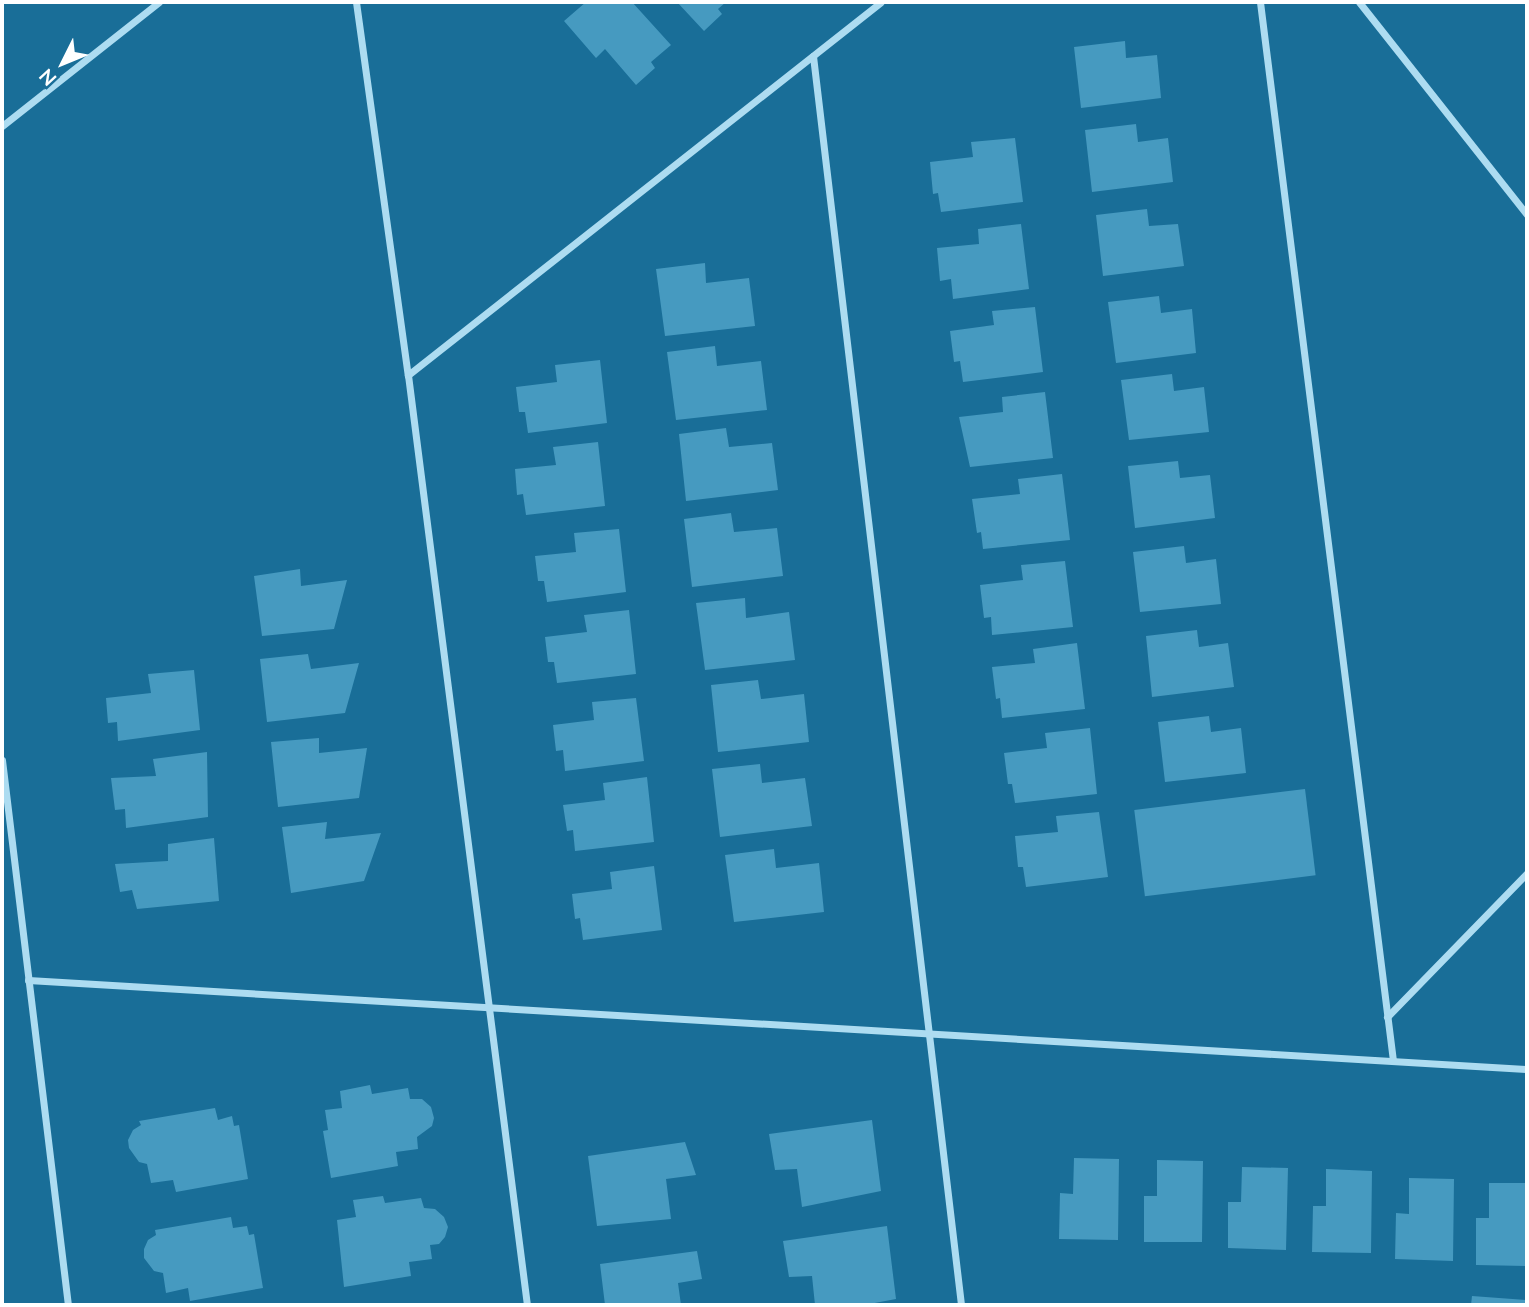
<!DOCTYPE html>
<style>
body{margin:0}
#map{position:relative;width:1529px;height:1307px;overflow:hidden;background:#196e98;font-family:Lato,sans-serif}
div>[style]{position:absolute}
[style*='--x']{left:calc(var(--x)*1px);top:calc(var(--y)*1px);width:calc(var(--w)*1px);rotate:calc(var(--a)*1deg)}
.building>*{inset:0;background:#469ac0;transform-origin:0 0}
.minor>*{height:7px;margin:-3.5px;padding:0 3.5px;transform-origin:3.5px;border-radius:3.5px;background:#addcf1}
span{translate:-50% -50%;white-space:nowrap;text-align:center;line-height:1.15;-webkit-text-stroke:7px #196e98;paint-order:stroke}
.frame{position:absolute;inset:0;border:4px solid #fff;pointer-events:none}
.north{position:absolute;left:28px;top:28px;width:70px;height:70px;-webkit-text-stroke:5px #196e98;paint-order:stroke;rotate:227deg;font-size:19px;font-weight:700;line-height:28px;text-align:center;color:#fff}
.north::after{content:'';display:block;margin:auto;width:24px;height:32px;background:#fff;clip-path:polygon(50% 0,100% 100%,50% 72%,0 100%)}
</style>
<div id="map">
<div class="building">
<i style="clip-path:polygon(586px 2px,632px 2px,671px 45px,651px 62px,655px 68px,636px 85px,605px 49px,596px 58px,564px 21px)"></i>
<i style="clip-path:polygon(677px 2px,726px 2px,718px 9px,722px 14px,704px 31px)"></i>
<i style="clip-path:polygon(1125px 41px,1126px 58px,1157px 55px,1161px 98px,1081px 108px,1074px 47px)"></i>
<i style="clip-path:polygon(1136px 124px,1138px 142px,1168px 138px,1173px 182px,1092px 192px,1085px 130px)"></i>
<i style="clip-path:polygon(1015px 138px,1023px 202px,941px 212px,938px 193px,933px 194px,930px 162px,973px 157px,971px 142px)"></i>
<i style="clip-path:polygon(1147px 209px,1149px 226px,1178px 224px,1184px 266px,1103px 276px,1096px 215px)"></i>
<i style="clip-path:polygon(1021px 224px,1029px 289px,953px 299px,951px 279px,940px 281px,937px 248px,979px 244px,978px 229px)"></i>
<i style="clip-path:polygon(705px 263px,706px 283px,749px 278px,755px 326px,665px 336px,656px 269px)"></i>
<i style="clip-path:polygon(1159px 296px,1161px 313px,1192px 309px,1196px 353px,1116px 363px,1108px 302px)"></i>
<i style="clip-path:polygon(1035px 307px,1043px 372px,963px 382px,960px 361px,954px 362px,950px 331px,994px 325px,992px 311px)"></i>
<i style="clip-path:polygon(715px 346px,717px 366px,761px 361px,767px 410px,676px 420px,667px 352px)"></i>
<i style="clip-path:polygon(600px 360px,607px 423px,528px 433px,525px 412px,519px 412px,516px 387px,557px 382px,555px 365px)"></i>
<i style="clip-path:polygon(1172px 374px,1174px 391px,1204px 387px,1209px 432px,1129px 440px,1121px 380px)"></i>
<i style="clip-path:polygon(1045px 392px,1053px 458px,970px 467px,959px 417px,1003px 412px,1002px 397px)"></i>
<i style="clip-path:polygon(726px 428px,729px 447px,772px 443px,778px 490px,686px 501px,679px 434px)"></i>
<i style="clip-path:polygon(598px 442px,605px 506px,526px 515px,523px 494px,517px 495px,515px 469px,556px 465px,553px 447px)"></i>
<i style="clip-path:polygon(1178px 461px,1180px 478px,1210px 475px,1215px 518px,1135px 528px,1128px 466px)"></i>
<i style="clip-path:polygon(1062px 474px,1070px 540px,983px 549px,981px 532px,977px 533px,972px 499px,1020px 494px,1018px 479px)"></i>
<i style="clip-path:polygon(731px 513px,734px 532px,777px 528px,783px 576px,692px 587px,684px 519px)"></i>
<i style="clip-path:polygon(619px 529px,626px 592px,547px 602px,544px 581px,538px 581px,535px 556px,576px 552px,574px 533px)"></i>
<i style="clip-path:polygon(1184px 546px,1186px 563px,1216px 559px,1221px 604px,1140px 612px,1133px 552px)"></i>
<i style="clip-path:polygon(1065px 561px,1073px 627px,992px 635px,991px 617px,984px 618px,980px 585px,1023px 580px,1021px 565px)"></i>
<i style="clip-path:polygon(300px 569px,301px 586px,347px 580px,334px 629px,262px 636px,254px 576px)"></i>
<i style="clip-path:polygon(745px 598px,746px 618px,789px 612px,795px 660px,705px 670px,696px 603px)"></i>
<i style="clip-path:polygon(629px 610px,636px 674px,557px 683px,554px 662px,548px 662px,545px 637px,587px 632px,584px 615px)"></i>
<i style="clip-path:polygon(1197px 630px,1199px 647px,1228px 643px,1234px 687px,1152px 697px,1146px 636px)"></i>
<i style="clip-path:polygon(1077px 643px,1085px 709px,1002px 718px,1000px 698px,996px 699px,992px 667px,1035px 663px,1033px 649px)"></i>
<i style="clip-path:polygon(308px 654px,311px 669px,359px 663px,345px 713px,267px 722px,260px 659px)"></i>
<i style="clip-path:polygon(194px 670px,200px 730px,118px 741px,117px 722px,108px 723px,106px 698px,151px 693px,148px 674px)"></i>
<i style="clip-path:polygon(758px 680px,761px 699px,804px 694px,809px 742px,718px 752px,711px 685px)"></i>
<i style="clip-path:polygon(636px 698px,644px 761px,565px 771px,563px 750px,556px 751px,553px 725px,594px 720px,592px 702px)"></i>
<i style="clip-path:polygon(1209px 716px,1211px 732px,1241px 728px,1246px 773px,1165px 782px,1158px 722px)"></i>
<i style="clip-path:polygon(1090px 728px,1097px 794px,1015px 803px,1012px 784px,1008px 784px,1004px 753px,1047px 748px,1045px 733px)"></i>
<i style="clip-path:polygon(319px 738px,319px 753px,367px 748px,359px 798px,278px 807px,271px 742px)"></i>
<i style="clip-path:polygon(207px 752px,208px 817px,126px 828px,125px 809px,115px 810px,111px 778px,156px 776px,153px 759px)"></i>
<i style="clip-path:polygon(760px 764px,762px 783px,805px 778px,812px 826px,720px 837px,712px 769px)"></i>
<i style="clip-path:polygon(647px 777px,654px 842px,575px 851px,573px 830px,567px 831px,563px 805px,605px 800px,603px 783px)"></i>
<i style="left:1305px;top:789px;width:87px;height:172px;rotate:83deg"></i>
<i style="clip-path:polygon(1099px 812px,1108px 877px,1026px 887px,1023px 867px,1018px 867px,1015px 836px,1058px 832px,1056px 816px)"></i>
<i style="clip-path:polygon(327px 822px,325px 839px,381px 833px,364px 881px,291px 893px,282px 827px)"></i>
<i style="clip-path:polygon(214px 838px,219px 901px,137px 909px,132px 890px,120px 892px,115px 864px,168px 861px,168px 844px)"></i>
<i style="clip-path:polygon(774px 849px,776px 868px,819px 863px,824px 912px,734px 922px,725px 855px)"></i>
<i style="clip-path:polygon(654px 866px,662px 930px,583px 940px,580px 918px,575px 919px,572px 894px,612px 889px,610px 872px)"></i>
<i style="clip-path:polygon(370px 1085px,372px 1094px,408px 1088px,410px 1099px,422px 1099px,431px 1107px,434px 1118px,432px 1126px,417px 1137px,418px 1149px,396px 1152px,398px 1166px,331px 1178px,323px 1131px,328px 1130px,325px 1110px,342px 1108px,340px 1091px)"></i>
<i style="clip-path:polygon(215px 1108px,218px 1120px,232px 1116px,234px 1126px,239px 1125px,248px 1179px,176px 1192px,173px 1180px,151px 1183px,147px 1164px,139px 1162px,129px 1148px,128px 1140px,133px 1130px,141px 1125px,139px 1121px)"></i>
<i style="clip-path:polygon(872px 1120px,881px 1191px,802px 1207px,797px 1169px,775px 1170px,769px 1134px)"></i>
<i style="clip-path:polygon(685px 1142px,696px 1175px,666px 1179px,671px 1219px,597px 1226px,588px 1156px)"></i>
<i style="clip-path:polygon(1074px 1158px,1119px 1159px,1118px 1240px,1059px 1239px,1060px 1193px,1073px 1194px)"></i>
<i style="clip-path:polygon(1157px 1160px,1203px 1161px,1202px 1242px,1144px 1242px,1144px 1196px,1157px 1196px)"></i>
<i style="clip-path:polygon(1242px 1167px,1288px 1168px,1286px 1250px,1228px 1248px,1228px 1202px,1241px 1202px)"></i>
<i style="clip-path:polygon(1326px 1169px,1372px 1171px,1371px 1253px,1312px 1252px,1313px 1206px,1326px 1206px)"></i>
<i style="clip-path:polygon(1409px 1178px,1454px 1179px,1453px 1261px,1395px 1259px,1396px 1213px,1409px 1214px)"></i>
<i style="clip-path:polygon(1489px 1183px,1527px 1183px,1527px 1266px,1476px 1265px,1476px 1218px,1489px 1218px)"></i>
<i style="clip-path:polygon(383px 1196px,385px 1203px,421px 1198px,424px 1208px,435px 1209px,444px 1217px,448px 1227px,445px 1237px,439px 1244px,430px 1245px,432px 1259px,409px 1262px,411px 1276px,344px 1287px,337px 1220px,356px 1217px,353px 1200px)"></i>
<i style="clip-path:polygon(231px 1217px,233px 1228px,247px 1226px,249px 1235px,254px 1234px,263px 1288px,190px 1301px,188px 1288px,166px 1293px,163px 1273px,154px 1271px,144px 1258px,144px 1249px,148px 1240px,156px 1235px,155px 1230px)"></i>
<i style="clip-path:polygon(887px 1226px,896px 1299px,864px 1305px,815px 1305px,812px 1276px,789px 1277px,783px 1241px)"></i>
<i style="clip-path:polygon(697px 1251px,702px 1279px,678px 1283px,681px 1305px,605px 1305px,600px 1264px)"></i>
<i style="clip-path:polygon(1472px 1296px,1527px 1300px,1527px 1305px,1471px 1305px)"></i>
</div>
<div class="minor">
<i style="--x:356;--y:2;--w:377;--a:82.1"></i>
<i style="--x:408;--y:375;--w:938;--a:82.71"></i>
<i style="--x:1260;--y:2;--w:1067;--a:82.84"></i>
<i style="--x:1359;--y:2;--w:271;--a:51.7"></i>
<i style="--x:813;--y:56;--w:1258;--a:83.24"></i>
<i style="--x:2;--y:126;--w:200;--a:-38.3"></i>
<i style="--x:408;--y:375;--w:602;--a:-38.26"></i>
<i style="--x:2;--y:760;--w:549;--a:83.1"></i>
<i style="--x:28;--y:980;--w:1502;--a:3.4"></i>
<i style="--x:1387;--y:1017;--w:201;--a:-45.8"></i>
</div>
<div class="frame"></div>
<div class="north">N</div>
</div>
